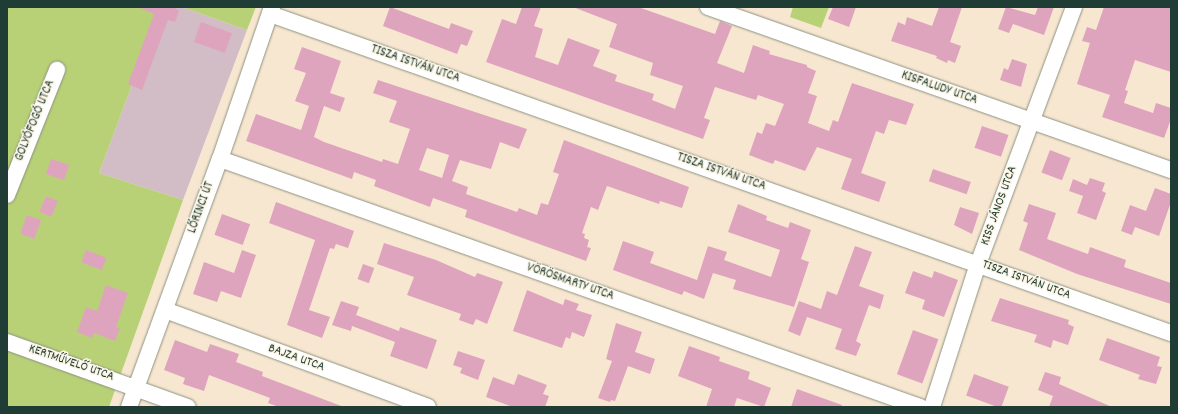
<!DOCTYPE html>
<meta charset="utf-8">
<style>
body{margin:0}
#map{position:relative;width:1178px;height:414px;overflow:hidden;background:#f8e7d0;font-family:Dekko,sans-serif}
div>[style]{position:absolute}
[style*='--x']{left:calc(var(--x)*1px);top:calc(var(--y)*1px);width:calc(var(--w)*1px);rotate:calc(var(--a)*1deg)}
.industrial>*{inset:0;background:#d2bdc6}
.green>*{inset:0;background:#b9d176}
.building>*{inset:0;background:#dfa4bd;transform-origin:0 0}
.roads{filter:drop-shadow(0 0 1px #8c9282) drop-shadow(0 0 1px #8c9282)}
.minor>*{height:16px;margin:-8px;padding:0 8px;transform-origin:8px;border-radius:8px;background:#fff}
span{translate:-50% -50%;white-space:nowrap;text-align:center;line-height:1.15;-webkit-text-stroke:3px #fcf5e5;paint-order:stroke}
.street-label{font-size:13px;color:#1f3d34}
.frame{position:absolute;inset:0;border:8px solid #1f3d34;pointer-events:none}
</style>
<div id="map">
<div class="industrial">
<i style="clip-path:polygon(161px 7px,182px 7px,247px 30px,183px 200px,99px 173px)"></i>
</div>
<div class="green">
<i style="clip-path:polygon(7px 7px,161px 7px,99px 173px,183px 200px,109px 407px,7px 407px)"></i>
<i style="clip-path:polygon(182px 7px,256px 7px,247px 30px)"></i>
<i style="clip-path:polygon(793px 7px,829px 7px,821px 28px,790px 17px)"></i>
</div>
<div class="building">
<i style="clip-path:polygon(138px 7px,173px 7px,179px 11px,175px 22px,168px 20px,142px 90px,128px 84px,154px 14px)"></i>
<i style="clip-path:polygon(390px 7px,449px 29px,451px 23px,473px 31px,467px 46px,461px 44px,457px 54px,383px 26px)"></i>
<i style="clip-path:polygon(522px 7px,541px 7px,534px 26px,543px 29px,535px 57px,558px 65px,568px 38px,600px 50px,593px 66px,617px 75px,615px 81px,654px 94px,652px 100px,675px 109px,683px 86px,650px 75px,653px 63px,609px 47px,617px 24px,573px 7px,638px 7px,715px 34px,720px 21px,732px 26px,717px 63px,744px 73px,753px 45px,770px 51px,769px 54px,807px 65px,807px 67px,816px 71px,808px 93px,817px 96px,808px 123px,829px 131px,833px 120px,838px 122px,852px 83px,914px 104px,906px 125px,889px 120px,884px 134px,876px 131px,861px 173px,886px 182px,879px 202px,841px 189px,852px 159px,817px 147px,805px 171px,775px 160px,773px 164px,749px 155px,757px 132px,762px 134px,766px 123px,775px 126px,784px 104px,758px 95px,756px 100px,715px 87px,704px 118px,710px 120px,703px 139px,486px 62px,502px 19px,516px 24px)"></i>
<i style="clip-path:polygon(833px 7px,856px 7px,849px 27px,828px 19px)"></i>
<i style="clip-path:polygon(939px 7px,962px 7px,950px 42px,961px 46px,955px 63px,948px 60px,947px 63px,936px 58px,937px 56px,891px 41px,898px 22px,905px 25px,907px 17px,932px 26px)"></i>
<i style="clip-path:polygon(1006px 7px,1035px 15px,1038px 7px,1054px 7px,1044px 35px,1013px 24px,1009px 33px,998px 29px)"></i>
<i style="clip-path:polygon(1104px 7px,1171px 7px,1171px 72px,1135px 60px,1125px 90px,1128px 91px,1124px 103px,1153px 113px,1156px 103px,1171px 108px,1171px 119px,1164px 138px,1102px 117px,1110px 95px,1077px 84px,1090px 43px,1082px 41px,1087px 27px,1096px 30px)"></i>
<i style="left:201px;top:22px;width:33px;height:21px;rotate:20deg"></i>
<i style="clip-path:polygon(evenodd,302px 47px,341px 61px,330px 93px,345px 98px,340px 112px,324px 106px,314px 137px,324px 142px,382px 162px,383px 159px,398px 164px,410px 129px,389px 122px,397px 101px,373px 93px,378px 80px,527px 129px,519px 149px,500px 142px,491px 169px,460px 160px,452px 181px,468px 187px,466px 194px,517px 212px,519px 208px,537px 215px,541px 203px,548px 205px,559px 174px,553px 172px,564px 140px,689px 187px,682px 208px,660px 201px,659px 204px,607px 186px,598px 210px,591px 207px,582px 233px,585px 234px,584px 238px,589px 240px,587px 247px,591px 248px,586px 261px,465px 217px,467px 210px,433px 198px,430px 207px,374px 186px,376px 180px,354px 172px,352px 179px,246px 141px,256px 114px,301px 130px,309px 106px,295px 101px,306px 73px,294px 69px,302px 47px,427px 148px,449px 155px,442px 178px,419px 170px,427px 148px)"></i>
<i style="clip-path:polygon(1012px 59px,1027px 64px,1021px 87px,1000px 80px,1004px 68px,1008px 70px)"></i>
<i style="left:982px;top:126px;width:28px;height:23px;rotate:19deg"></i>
<i style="left:1050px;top:150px;width:22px;height:24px;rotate:21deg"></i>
<i style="left:51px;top:159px;width:19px;height:16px;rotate:18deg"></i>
<i style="left:933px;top:169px;width:40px;height:13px;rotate:19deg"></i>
<i style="clip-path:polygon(1090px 178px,1105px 183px,1102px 191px,1106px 193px,1096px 220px,1077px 213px,1083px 196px,1069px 191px,1073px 179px,1087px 185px)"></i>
<i style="clip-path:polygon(1155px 188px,1171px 194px,1171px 202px,1159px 236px,1135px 227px,1132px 235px,1121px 231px,1130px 205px,1146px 211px)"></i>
<i style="left:46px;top:196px;width:13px;height:17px;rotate:23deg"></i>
<i style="clip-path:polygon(276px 202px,354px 231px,348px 248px,336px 244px,334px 249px,330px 248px,309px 310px,330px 317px,322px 338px,287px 325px,315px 240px,269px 223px)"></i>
<i style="clip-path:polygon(738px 204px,767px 216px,766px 220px,788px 228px,790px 222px,811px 230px,801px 259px,809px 262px,794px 307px,733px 289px,736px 280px,713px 273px,704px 299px,684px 291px,682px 295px,613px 270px,623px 241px,654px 252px,650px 263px,697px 280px,708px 246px,727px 252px,724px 260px,771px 277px,780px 250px,728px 232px)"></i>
<i style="clip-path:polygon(1029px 204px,1056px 213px,1047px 239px,1088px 254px,1090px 247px,1126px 260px,1124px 267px,1171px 283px,1171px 304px,1077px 274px,1019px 250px,1028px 223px,1023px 221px)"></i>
<i style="clip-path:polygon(960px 207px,979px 213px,972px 234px,954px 225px)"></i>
<i style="left:222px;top:214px;width:30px;height:22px;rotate:20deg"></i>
<i style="left:27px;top:215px;width:15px;height:20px;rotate:20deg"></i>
<i style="clip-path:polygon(384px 243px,436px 260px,475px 277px,477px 273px,503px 282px,487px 324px,476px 319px,473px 325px,459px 320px,461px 314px,407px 295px,414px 277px,377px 264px)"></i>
<i style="clip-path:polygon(855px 246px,872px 252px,859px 286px,884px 295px,880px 309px,869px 305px,856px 341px,861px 344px,856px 356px,835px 349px,842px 329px,807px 317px,800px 336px,788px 331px,799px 301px,821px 309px,827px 291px,837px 295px)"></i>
<i style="left:86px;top:250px;width:22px;height:13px;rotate:21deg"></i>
<i style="clip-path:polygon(242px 250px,256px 255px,241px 298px,221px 291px,217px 302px,193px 294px,204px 262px,234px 273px)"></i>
<i style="left:363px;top:264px;width:12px;height:16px;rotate:20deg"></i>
<i style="clip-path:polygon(913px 271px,932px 278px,934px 271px,958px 280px,944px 317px,922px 309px,925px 300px,905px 293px)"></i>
<i style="clip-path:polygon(106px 285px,128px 293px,116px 327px,120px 328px,115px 341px,94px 333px,92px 338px,77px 332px,86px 307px,97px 311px)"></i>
<i style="clip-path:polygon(527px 290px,563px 305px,565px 299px,579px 304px,576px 310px,592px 315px,584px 337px,572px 332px,570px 339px,566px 337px,562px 348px,513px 331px)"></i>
<i style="clip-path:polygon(1000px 298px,1069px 320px,1068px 324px,1074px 327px,1068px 345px,1053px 340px,1051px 348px,1034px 342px,1037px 335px,991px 321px)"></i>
<i style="clip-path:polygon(341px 301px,359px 307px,356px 315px,399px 331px,400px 327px,437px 340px,427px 369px,390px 356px,395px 342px,352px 326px,351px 331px,332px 325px)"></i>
<i style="clip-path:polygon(616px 323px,642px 332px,635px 352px,655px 359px,650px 374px,628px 366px,615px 401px,611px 400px,610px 402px,598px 398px,612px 361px,606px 359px)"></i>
<i style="left:913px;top:330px;width:27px;height:47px;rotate:20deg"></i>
<i style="clip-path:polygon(1107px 338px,1160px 357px,1157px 366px,1162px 367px,1156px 384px,1138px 379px,1140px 375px,1099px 360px)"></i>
<i style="clip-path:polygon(175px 340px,207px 352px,210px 344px,239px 354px,236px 362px,263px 372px,262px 376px,344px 407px,279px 407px,268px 403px,270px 398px,209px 375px,204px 391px,183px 384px,185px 378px,164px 370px)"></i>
<i style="clip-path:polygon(689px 346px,720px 357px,719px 361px,750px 372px,748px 379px,771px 388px,764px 407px,737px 398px,734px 407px,706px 407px,712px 389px,678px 376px)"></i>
<i style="clip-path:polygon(458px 351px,485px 360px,478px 380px,460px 373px,462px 368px,453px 365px)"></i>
<i style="clip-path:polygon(1045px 372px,1061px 377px,1059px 384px,1112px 407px,1049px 407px,1053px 396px,1038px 390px)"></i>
<i style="clip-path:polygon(518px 374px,547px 385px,543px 394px,549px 396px,545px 407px,513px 407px,486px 397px,493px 377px,514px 385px)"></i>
<i style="left:974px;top:374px;width:37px;height:23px;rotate:20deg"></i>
<i style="clip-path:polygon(797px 389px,842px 405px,842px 407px,791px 407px)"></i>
</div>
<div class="roads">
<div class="minor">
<i style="--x:708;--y:7;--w:491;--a:19.4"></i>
<i style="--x:270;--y:14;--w:956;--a:19.5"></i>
<i style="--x:220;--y:159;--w:743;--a:19.51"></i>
<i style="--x:7;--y:195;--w:135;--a:-68.2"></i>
<i style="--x:165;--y:310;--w:280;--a:20.2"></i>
<i style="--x:7;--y:342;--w:192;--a:19.8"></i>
<i style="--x:129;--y:407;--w:264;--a:-69.9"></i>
<i style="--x:220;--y:159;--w:161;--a:-71.1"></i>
<i style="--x:932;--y:407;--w:150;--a:-72.2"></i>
<i style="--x:978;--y:264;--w:274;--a:-69.5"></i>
</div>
</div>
<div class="street-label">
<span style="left:415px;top:65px;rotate:19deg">TISZA ISTVÁN UTCA</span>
<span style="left:939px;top:89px;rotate:19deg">KISFALUDY UTCA</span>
<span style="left:36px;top:121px;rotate:-68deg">GOLYÓFOGÓ UTCA</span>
<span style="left:721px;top:173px;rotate:19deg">TISZA ISTVÁN UTCA</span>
<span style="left:1000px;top:206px;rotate:-70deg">KISS JÁNOS UTCA</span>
<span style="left:202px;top:208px;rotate:-70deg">LŐRINCI ÚT</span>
<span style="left:1026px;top:281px;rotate:20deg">TISZA ISTVÁN UTCA</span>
<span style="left:570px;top:283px;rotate:19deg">VÖRÖSMARTY UTCA</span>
<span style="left:296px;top:359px;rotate:20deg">BAJZA UTCA</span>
<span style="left:71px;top:364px;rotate:19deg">KERTMŰVELŐ UTCA</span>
</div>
<div class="frame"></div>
</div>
